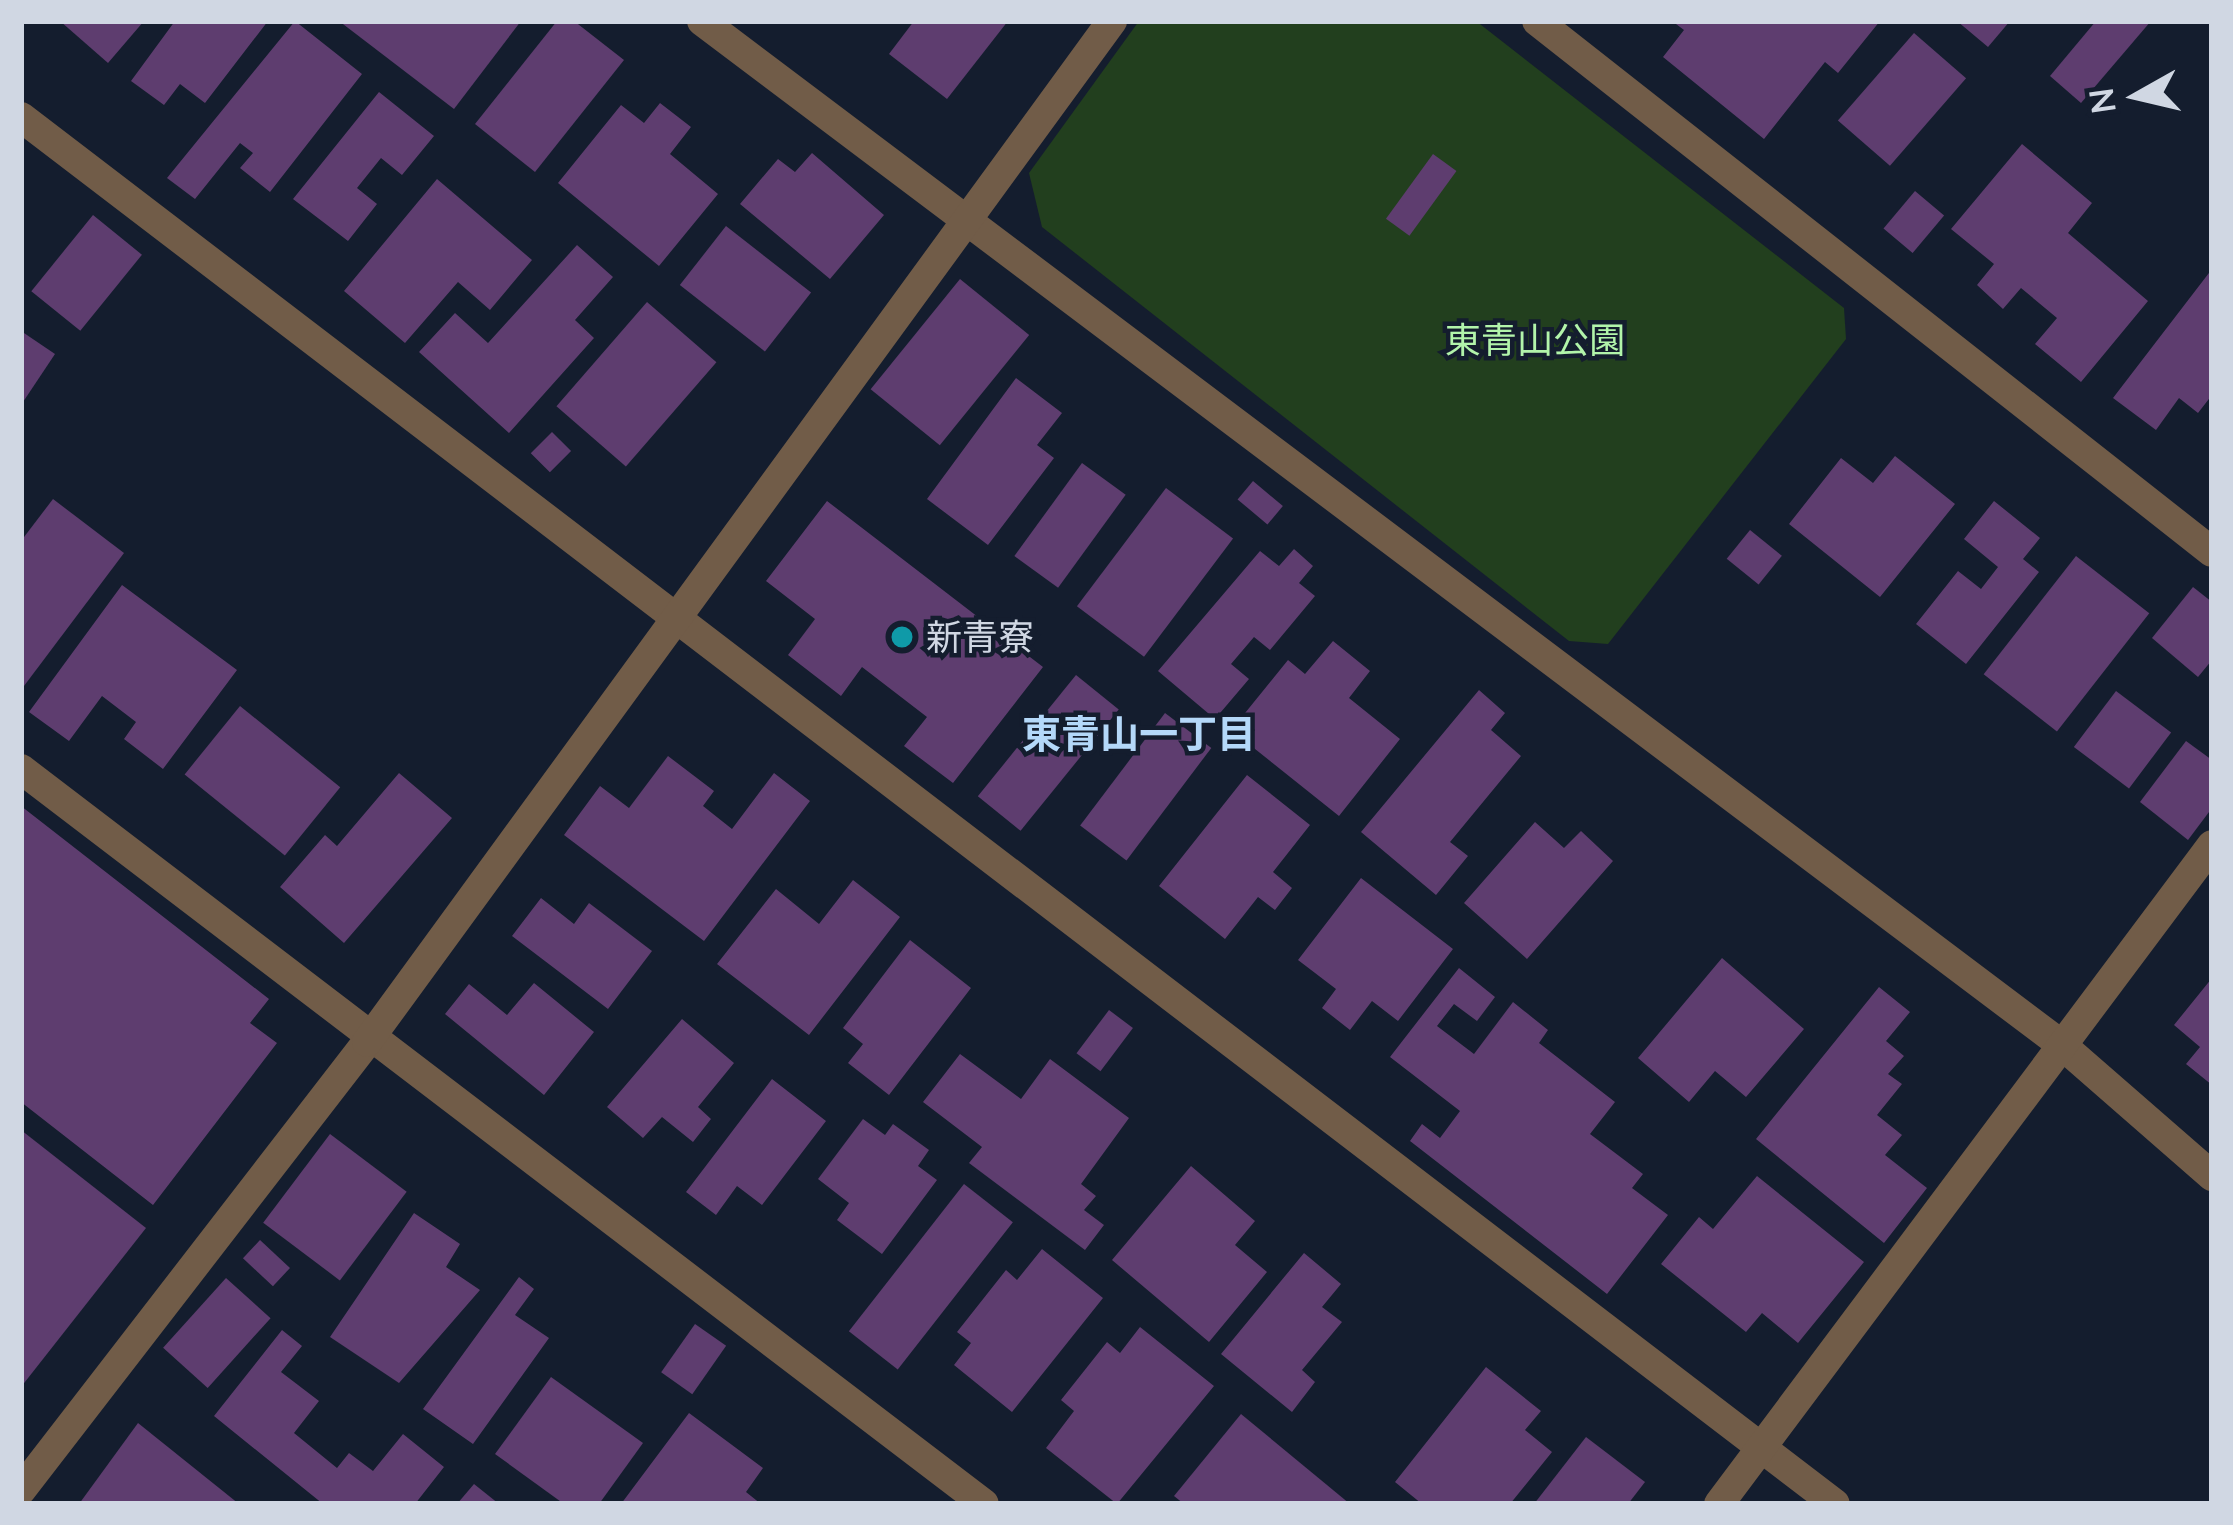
<!DOCTYPE html>
<meta charset="utf-8">
<style>
body{margin:0}
#map{position:relative;width:2233px;height:1525px;overflow:hidden;background:#141d2e;font-family:Lato,"Noto Sans JP",sans-serif}
div>[style]{position:absolute}
[style*='--x']{left:calc(var(--x)*1px);top:calc(var(--y)*1px);width:calc(var(--w)*1px);rotate:calc(var(--a)*1deg)}
.green>*{inset:0;background:#223f1e}
.building>*{inset:0;background:#5e3d6f;transform-origin:0 0}
.street>*{height:30px;margin:-15px;padding:0 15px;transform-origin:15px;border-radius:15px;background:#715c48}
.dots>*{width:33px;height:33px;translate:-50% -50%;box-sizing:border-box;border:6px solid #141d2e;border-radius:50%}
span{translate:-50% -50%;white-space:nowrap;text-align:center;line-height:1.15;-webkit-text-stroke:9px #141d2e;paint-order:stroke}
.park-label{font-size:36px;color:#b2f4aa}
.poi-label{font-size:36px;color:#d0d7e3}
.left{translate:0 -50%;text-align:left}
.neighbourhood-label{font-size:39px;color:#b4d8f9;font-weight:700}
.frame{position:absolute;inset:0;border:24px solid #d0d7e3;pointer-events:none}
.north{position:absolute;left:2077px;top:36px;width:120px;height:120px;-webkit-text-stroke:9px #141d2e;paint-order:stroke;rotate:262deg;font-size:33px;font-weight:700;line-height:48px;text-align:center;color:#d0d7e3}
.north::after{content:'';display:block;margin:auto;width:42px;height:54px;background:#d0d7e3;clip-path:polygon(50% 0,100% 100%,50% 72%,0 100%)}
</style>
<div id="map">
<div class="green">
<i style="clip-path:polygon(1139px 21px,1476px 21px,1844px 308px,1846px 339px,1608px 644px,1569px 641px,1042px 227px,1029px 173px)"></i>
</div>
<div class="building">
<i style="clip-path:polygon(60px 21px,144px 21px,108px 63px)"></i>
<i style="clip-path:polygon(175px 21px,268px 21px,205px 103px,180px 84px,164px 105px,131px 81px)"></i>
<i style="clip-path:polygon(295px 21px,362px 74px,270px 192px,240px 168px,253px 153px,240px 143px,195px 199px,167px 178px)"></i>
<i style="clip-path:polygon(339px 21px,521px 21px,454px 109px)"></i>
<i style="clip-path:polygon(557px 21px,574px 21px,624px 60px,535px 172px,475px 124px)"></i>
<i style="clip-path:polygon(914px 21px,1008px 21px,947px 99px,889px 54px)"></i>
<i style="clip-path:polygon(1672px 21px,1880px 21px,1838px 73px,1825px 62px,1764px 139px,1663px 57px,1684px 30px)"></i>
<i style="clip-path:polygon(1957px 21px,2010px 21px,1988px 47px)"></i>
<i style="clip-path:polygon(2096px 21px,2151px 21px,2081px 103px,2050px 76px)"></i>
<i style="left:1914px;top:33px;width:69px;height:116px;rotate:41deg"></i>
<i style="clip-path:polygon(379px 92px,434px 136px,402px 175px,381px 158px,357px 188px,377px 204px,348px 241px,293px 199px)"></i>
<i style="clip-path:polygon(660px 103px,691px 127px,670px 154px,718px 194px,659px 266px,558px 183px,621px 105px,644px 123px)"></i>
<i style="clip-path:polygon(2022px 144px,2092px 203px,2068px 233px,2148px 301px,2081px 382px,2035px 344px,2057px 318px,2021px 288px,2003px 309px,1977px 285px,1994px 264px,1951px 229px)"></i>
<i style="clip-path:polygon(812px 153px,884px 215px,830px 279px,740px 204px,778px 159px,795px 172px)"></i>
<i style="left:1433px;top:154px;width:29px;height:80px;rotate:36deg"></i>
<i style="clip-path:polygon(437px 179px,532px 260px,490px 310px,458px 282px,405px 343px,344px 291px)"></i>
<i style="left:1915px;top:191px;width:38px;height:49px;rotate:40deg"></i>
<i style="left:93px;top:215px;width:63px;height:98px;rotate:39deg"></i>
<i style="left:726px;top:226px;width:108px;height:75px;rotate:38deg"></i>
<i style="clip-path:polygon(577px 245px,613px 277px,575px 320px,594px 338px,509px 433px,419px 352px,455px 313px,488px 343px)"></i>
<i style="clip-path:polygon(2212px 269px,2212px 395px,2198px 413px,2179px 398px,2156px 430px,2113px 398px)"></i>
<i style="left:960px;top:279px;width:89px;height:142px;rotate:39deg"></i>
<i style="left:647px;top:302px;width:92px;height:138px;rotate:41deg"></i>
<i style="clip-path:polygon(21px 331px,55px 354px,21px 405px)"></i>
<i style="clip-path:polygon(1016px 378px,1062px 413px,1037px 445px,1054px 458px,988px 545px,927px 499px)"></i>
<i style="left:552px;top:432px;width:27px;height:30px;rotate:45deg"></i>
<i style="clip-path:polygon(1895px 456px,1955px 504px,1880px 597px,1789px 524px,1841px 458px,1873px 483px)"></i>
<i style="left:1082px;top:463px;width:54px;height:115px;rotate:36deg"></i>
<i style="left:1253px;top:481px;width:39px;height:24px;rotate:40deg"></i>
<i style="left:1166px;top:488px;width:84px;height:148px;rotate:37deg"></i>
<i style="clip-path:polygon(53px 499px,124px 553px,24px 686px,21px 541px)"></i>
<i style="clip-path:polygon(827px 501px,1043px 667px,953px 783px,904px 746px,927px 717px,862px 667px,841px 696px,788px 655px,815px 619px,766px 581px)"></i>
<i style="clip-path:polygon(1994px 501px,2040px 538px,2023px 559px,2039px 572px,1966px 664px,1916px 624px,1958px 571px,1981px 589px,1998px 567px,1964px 539px)"></i>
<i style="left:1750px;top:530px;width:41px;height:37px;rotate:39deg"></i>
<i style="clip-path:polygon(1294px 549px,1313px 566px,1299px 583px,1315px 596px,1270px 650px,1254px 637px,1231px 664px,1249px 679px,1215px 719px,1158px 671px,1260px 551px,1279px 566px)"></i>
<i style="left:2076px;top:556px;width:93px;height:150px;rotate:38deg"></i>
<i style="clip-path:polygon(122px 585px,237px 670px,163px 769px,124px 739px,136px 722px,102px 696px,69px 741px,29px 712px)"></i>
<i style="clip-path:polygon(2193px 587px,2212px 602px,2212px 660px,2198px 677px,2152px 638px)"></i>
<i style="clip-path:polygon(1333px 641px,1370px 671px,1349px 698px,1400px 739px,1339px 816px,1245px 741px,1255px 730px,1241px 718px,1288px 660px,1305px 674px)"></i>
<i style="left:1076px;top:675px;width:55px;height:156px;rotate:39deg"></i>
<i style="clip-path:polygon(1479px 690px,1505px 713px,1491px 730px,1521px 756px,1450px 842px,1468px 856px,1436px 895px,1361px 832px)"></i>
<i style="left:2116px;top:691px;width:69px;height:70px;rotate:37deg"></i>
<i style="left:240px;top:706px;width:129px;height:88px;rotate:39deg"></i>
<i style="left:1165px;top:713px;width:58px;height:141px;rotate:37deg"></i>
<i style="clip-path:polygon(2186px 741px,2212px 760px,2212px 808px,2188px 840px,2140px 802px)"></i>
<i style="clip-path:polygon(668px 756px,714px 791px,703px 806px,732px 829px,774px 773px,810px 801px,704px 941px,564px 835px,600px 786px,629px 808px)"></i>
<i style="clip-path:polygon(399px 773px,452px 818px,344px 943px,280px 887px,325px 835px,337px 846px)"></i>
<i style="clip-path:polygon(1247px 775px,1310px 825px,1273px 872px,1292px 888px,1275px 910px,1258px 897px,1225px 939px,1159px 886px)"></i>
<i style="clip-path:polygon(21px 806px,269px 999px,250px 1023px,277px 1043px,153px 1205px,21px 1102px)"></i>
<i style="clip-path:polygon(1535px 822px,1564px 848px,1581px 831px,1613px 861px,1527px 959px,1464px 903px)"></i>
<i style="clip-path:polygon(1361px 878px,1453px 949px,1398px 1021px,1372px 1001px,1350px 1030px,1322px 1008px,1336px 989px,1298px 960px)"></i>
<i style="clip-path:polygon(853px 880px,900px 917px,809px 1035px,717px 964px,776px 889px,819px 924px)"></i>
<i style="clip-path:polygon(541px 898px,574px 924px,589px 903px,652px 951px,608px 1009px,512px 936px)"></i>
<i style="clip-path:polygon(910px 940px,971px 988px,889px 1095px,848px 1063px,863px 1044px,843px 1028px)"></i>
<i style="clip-path:polygon(1722px 958px,1804px 1029px,1746px 1097px,1715px 1071px,1689px 1102px,1638px 1058px)"></i>
<i style="clip-path:polygon(1459px 968px,1495px 997px,1477px 1021px,1454px 1004px,1437px 1026px,1474px 1054px,1513px 1002px,1548px 1030px,1539px 1043px,1615px 1102px,1590px 1134px,1643px 1174px,1632px 1188px,1668px 1215px,1607px 1294px,1410px 1141px,1422px 1124px,1440px 1138px,1460px 1111px,1390px 1057px)"></i>
<i style="clip-path:polygon(2212px 978px,2212px 1085px,2186px 1064px,2200px 1047px,2174px 1025px)"></i>
<i style="clip-path:polygon(534px 983px,594px 1032px,544px 1095px,445px 1014px,469px 984px,507px 1015px)"></i>
<i style="clip-path:polygon(1879px 987px,1910px 1012px,1886px 1041px,1904px 1056px,1888px 1074px,1902px 1084px,1877px 1115px,1902px 1135px,1885px 1155px,1927px 1188px,1884px 1243px,1756px 1139px)"></i>
<i style="left:1109px;top:1010px;width:30px;height:54px;rotate:37deg"></i>
<i style="clip-path:polygon(682px 1019px,734px 1063px,698px 1107px,711px 1119px,693px 1142px,662px 1117px,643px 1138px,607px 1107px)"></i>
<i style="clip-path:polygon(960px 1054px,1021px 1099px,1050px 1059px,1129px 1118px,1081px 1184px,1096px 1196px,1084px 1210px,1104px 1225px,1085px 1250px,969px 1163px,982px 1147px,923px 1102px)"></i>
<i style="clip-path:polygon(772px 1079px,826px 1121px,762px 1205px,737px 1186px,716px 1215px,686px 1192px)"></i>
<i style="clip-path:polygon(863px 1119px,885px 1135px,893px 1124px,929px 1150px,918px 1166px,937px 1180px,882px 1254px,837px 1220px,849px 1203px,818px 1179px)"></i>
<i style="clip-path:polygon(21px 1130px,146px 1228px,21px 1387px)"></i>
<i style="left:330px;top:1134px;width:96px;height:111px;rotate:37deg"></i>
<i style="clip-path:polygon(1191px 1166px,1255px 1221px,1235px 1245px,1267px 1272px,1209px 1342px,1112px 1260px)"></i>
<i style="clip-path:polygon(1757px 1176px,1864px 1262px,1798px 1343px,1762px 1313px,1746px 1332px,1661px 1264px,1699px 1217px,1713px 1229px)"></i>
<i style="left:964px;top:1184px;width:62px;height:187px;rotate:38deg"></i>
<i style="clip-path:polygon(414px 1213px,460px 1244px,446px 1267px,480px 1290px,399px 1383px,330px 1337px)"></i>
<i style="left:260px;top:1240px;width:41px;height:25px;rotate:43deg"></i>
<i style="clip-path:polygon(1042px 1249px,1103px 1298px,1012px 1412px,954px 1365px,971px 1343px,957px 1332px,1006px 1270px,1017px 1280px)"></i>
<i style="clip-path:polygon(1304px 1253px,1341px 1284px,1322px 1307px,1342px 1322px,1302px 1370px,1315px 1382px,1292px 1412px,1221px 1354px)"></i>
<i style="clip-path:polygon(519px 1277px,534px 1289px,515px 1315px,549px 1338px,473px 1444px,423px 1409px)"></i>
<i style="left:226px;top:1278px;width:60px;height:94px;rotate:42deg"></i>
<i style="left:695px;top:1324px;width:38px;height:59px;rotate:35deg"></i>
<i style="clip-path:polygon(1140px 1327px,1214px 1386px,1117px 1504px,1046px 1448px,1074px 1411px,1061px 1400px,1107px 1342px,1120px 1353px)"></i>
<i style="clip-path:polygon(282px 1330px,302px 1346px,281px 1372px,319px 1401px,294px 1433px,337px 1468px,349px 1453px,373px 1471px,403px 1434px,444px 1467px,415px 1504px,323px 1504px,214px 1416px)"></i>
<i style="clip-path:polygon(1486px 1367px,1541px 1411px,1525px 1430px,1552px 1452px,1510px 1504px,1422px 1504px,1395px 1482px)"></i>
<i style="clip-path:polygon(551px 1377px,643px 1443px,599px 1504px,564px 1504px,495px 1454px)"></i>
<i style="clip-path:polygon(689px 1413px,763px 1468px,746px 1492px,761px 1504px,621px 1504px)"></i>
<i style="clip-path:polygon(1241px 1414px,1350px 1504px,1184px 1504px,1174px 1496px)"></i>
<i style="clip-path:polygon(138px 1423px,239px 1504px,79px 1504px)"></i>
<i style="clip-path:polygon(1586px 1437px,1645px 1482px,1628px 1504px,1534px 1504px)"></i>
<i style="clip-path:polygon(474px 1484px,499px 1504px,457px 1504px)"></i>
</div>
<div class="street">
<i style="--x:702;--y:21;--w:1704;--a:36.98"></i>
<i style="--x:2063;--y:1046;--w:198;--a:41.1"></i>
<i style="--x:1537;--y:21;--w:859;--a:38.19"></i>
<i style="--x:21;--y:117;--w:2283;--a:37.4"></i>
<i style="--x:21;--y:769;--w:1211;--a:37.35"></i>
<i style="--x:21;--y:1490;--w:566;--a:-52.32"></i>
<i style="--x:367;--y:1042;--w:1264;--a:-53.88"></i>
<i style="--x:1719;--y:1504;--w:823;--a:-53.2"></i>
</div>
<div class="dots">
<i style="left:902px;top:637px;background:#0f9aa8"></i>
</div>
<div class="park-label">
<span style="left:1535px;top:340px">東青山公園</span>
</div>
<div class="poi-label">
<span class="left" style="left:926px;top:637px">新青寮</span>
</div>
<div class="neighbourhood-label">
<span style="left:1139px;top:733px">東青山一丁目</span>
</div>
<div class="frame"></div>
<div class="north">N</div>
</div>
